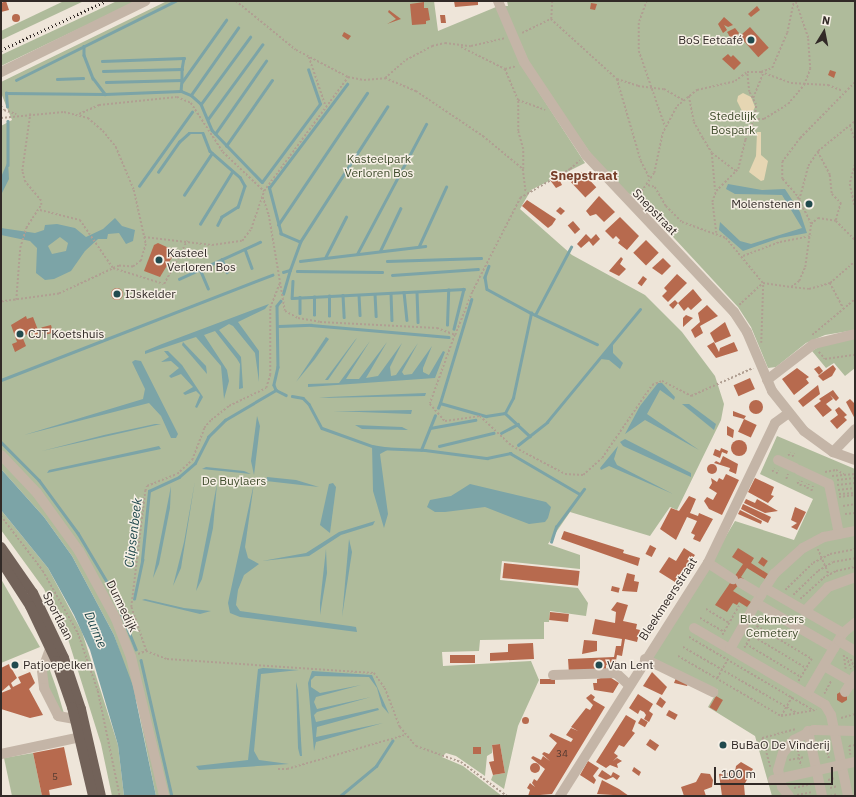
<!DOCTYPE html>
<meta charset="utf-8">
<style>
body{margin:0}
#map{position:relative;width:856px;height:797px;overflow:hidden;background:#eee5d9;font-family:"IBM Plex Sans",sans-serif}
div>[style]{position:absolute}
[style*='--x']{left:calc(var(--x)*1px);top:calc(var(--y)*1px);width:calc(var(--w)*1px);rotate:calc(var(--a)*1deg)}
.green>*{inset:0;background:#afbb9b}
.sand>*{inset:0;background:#e6d6b3}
.water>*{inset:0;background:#7ca4a7}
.stream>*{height:2.5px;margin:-1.25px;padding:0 1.25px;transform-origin:1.25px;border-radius:1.25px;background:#7ca4a7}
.building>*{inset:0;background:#b76a4e;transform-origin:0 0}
.round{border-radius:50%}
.path>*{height:1.5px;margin-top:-0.75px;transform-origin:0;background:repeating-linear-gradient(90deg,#b09f92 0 2px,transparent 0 4px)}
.minor>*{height:10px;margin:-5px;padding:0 5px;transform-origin:5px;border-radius:5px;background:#c4b5a7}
.major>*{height:10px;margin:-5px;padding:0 5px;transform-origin:5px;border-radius:5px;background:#726259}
.rail>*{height:2.5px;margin-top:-1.25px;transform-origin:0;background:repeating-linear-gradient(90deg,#322a27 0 1px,transparent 0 4px)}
.dots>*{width:11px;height:11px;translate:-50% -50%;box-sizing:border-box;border:2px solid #f6efe5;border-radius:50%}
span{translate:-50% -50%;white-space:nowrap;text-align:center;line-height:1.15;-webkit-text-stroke:3px #f6efe5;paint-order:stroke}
.number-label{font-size:10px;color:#533a31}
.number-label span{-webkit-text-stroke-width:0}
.poi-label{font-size:12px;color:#322a27}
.right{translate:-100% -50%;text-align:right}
.left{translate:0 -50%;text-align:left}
.park-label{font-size:12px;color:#404d2d}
.street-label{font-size:12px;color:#322a27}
.neighbourhood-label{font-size:13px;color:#773e29;font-weight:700}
.water-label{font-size:13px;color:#214a4e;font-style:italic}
.frame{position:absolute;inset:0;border:2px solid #322a27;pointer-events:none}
.north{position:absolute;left:804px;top:12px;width:40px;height:40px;-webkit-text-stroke:3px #f6efe5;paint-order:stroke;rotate:10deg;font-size:11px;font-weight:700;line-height:16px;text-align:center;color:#322a27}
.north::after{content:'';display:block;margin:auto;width:14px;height:18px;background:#322a27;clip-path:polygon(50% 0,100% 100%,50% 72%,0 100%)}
.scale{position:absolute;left:714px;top:767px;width:119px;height:18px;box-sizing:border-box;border:2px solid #322a27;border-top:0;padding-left:5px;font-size:12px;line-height:14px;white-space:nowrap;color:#322a27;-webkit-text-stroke:3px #f6efe5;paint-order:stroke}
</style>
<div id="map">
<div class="green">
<i style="clip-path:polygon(64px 1px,84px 1px,1px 40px,1px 31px)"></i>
<i style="clip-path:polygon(117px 1px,137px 1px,1px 66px,1px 55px)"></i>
<i style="clip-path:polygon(167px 1px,434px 1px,438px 31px,496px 7px,523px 68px,585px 163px,531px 190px,520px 209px,572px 255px,645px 295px,682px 332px,715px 376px,724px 404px,721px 420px,677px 510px,670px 507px,650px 536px,570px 512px,548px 544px,580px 555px,580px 569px,502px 561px,500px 580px,578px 588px,588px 603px,586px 616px,550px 611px,549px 622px,544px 622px,544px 639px,480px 640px,479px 651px,442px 652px,443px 666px,531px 661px,539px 680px,518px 726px,504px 789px,491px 780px,493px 775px,505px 773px,500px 744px,492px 745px,492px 753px,487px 756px,485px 776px,456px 756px,446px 753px,442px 757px,463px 766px,502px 796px,156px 796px,137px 703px,114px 635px,72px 556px,44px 517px,1px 469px,1px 126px,12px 120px,1px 93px,1px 82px)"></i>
<i style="clip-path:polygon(507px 1px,855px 1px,855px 330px,825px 335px,806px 343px,776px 367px,768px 368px,751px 327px,738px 307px,637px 198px,622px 190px,593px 157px,532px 69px,504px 6px,508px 6px)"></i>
<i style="clip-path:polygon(855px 338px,855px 368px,845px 376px,834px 363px,826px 368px,812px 351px,820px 346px)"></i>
<i style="clip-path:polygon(777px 436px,855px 469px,855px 796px,772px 796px,755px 736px,708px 707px,718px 690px,652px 659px,735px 521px,794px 540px,813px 499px,760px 474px)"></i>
<i style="clip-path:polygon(1px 510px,48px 568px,82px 632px,118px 745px,124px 796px,112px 796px,101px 744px,68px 639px,44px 589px,1px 530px)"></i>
<i style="clip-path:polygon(1px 579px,40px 647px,1px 663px)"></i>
<i style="clip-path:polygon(47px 662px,57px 690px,65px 717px,61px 716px,46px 686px)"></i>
<i style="clip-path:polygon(33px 753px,42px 796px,12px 796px,4px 758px)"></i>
</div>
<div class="sand">
<i style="clip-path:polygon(743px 93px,751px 97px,755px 107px,750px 117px,744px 115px,737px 101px,738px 96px)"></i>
<i style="clip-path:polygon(757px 132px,761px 132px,761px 155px,768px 161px,764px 180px,761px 181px,749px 172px,756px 156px)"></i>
</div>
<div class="water">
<i style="clip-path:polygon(8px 161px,9px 179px,1px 195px,1px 177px)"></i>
<i style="clip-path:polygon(728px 184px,762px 190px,785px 189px,800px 212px,807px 233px,780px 238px,743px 251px,719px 230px,720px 222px,740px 241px,751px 244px,802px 228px,782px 195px,735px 194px,726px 189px)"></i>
<i style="clip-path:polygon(evenodd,115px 218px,122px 226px,135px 230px,133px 241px,126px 244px,119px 233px,108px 234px,107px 239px,98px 239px,85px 251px,71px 271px,54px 279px,45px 280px,36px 273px,37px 248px,30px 241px,1px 235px,1px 228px,35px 233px,44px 230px,45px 225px,57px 224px,75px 228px,86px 237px,103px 229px,115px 218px,60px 237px,68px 243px,66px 251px,52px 254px,48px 246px,60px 237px)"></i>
<i style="clip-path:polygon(269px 304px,265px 309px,238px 322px,259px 351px,259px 382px,255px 353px,233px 326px,229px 324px,219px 330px,241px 357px,243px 388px,239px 389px,240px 364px,237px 359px,215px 331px,204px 335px,227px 370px,229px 381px,224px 399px,221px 366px,196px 337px,145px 354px,145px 351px,162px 344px)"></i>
<i style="clip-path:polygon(326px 337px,329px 339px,315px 359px,296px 382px)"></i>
<i style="clip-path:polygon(357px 338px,328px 380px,325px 380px,355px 340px)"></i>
<i style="clip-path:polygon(370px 341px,346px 379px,359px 379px,387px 342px,366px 378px,378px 376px,402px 343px,390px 367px,391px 376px,396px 375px,418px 343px,402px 372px,404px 375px,412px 374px,432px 346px,423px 368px,423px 372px,429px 375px,443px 351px,445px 352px,435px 378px,308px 387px,308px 384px,339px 383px)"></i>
<i style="clip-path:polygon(183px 342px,206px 366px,207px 374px,182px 345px)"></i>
<i style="clip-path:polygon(613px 343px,613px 353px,623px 363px,620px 369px,609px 360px,601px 359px)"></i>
<i style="clip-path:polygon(164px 351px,168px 351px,182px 365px,203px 397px,197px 408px,195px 407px,200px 395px,196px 391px,185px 395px,183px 393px,193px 387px,181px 374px,171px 378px,169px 376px,179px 368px,171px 361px,161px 362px,169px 357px)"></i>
<i style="clip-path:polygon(135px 360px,141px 361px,178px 434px,176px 438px,171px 438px,161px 416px,149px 403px,24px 435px,143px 399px,145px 389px,132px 362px)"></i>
<i style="clip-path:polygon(658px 383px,662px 383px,675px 397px,674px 400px,660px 390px,647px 414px,699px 450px,645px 420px,625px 434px,640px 406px)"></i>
<i style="clip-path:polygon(426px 393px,425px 396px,319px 398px,329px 397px)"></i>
<i style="clip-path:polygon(682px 404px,689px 404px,716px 424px,714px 430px)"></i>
<i style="clip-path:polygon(412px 410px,411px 414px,333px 411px,353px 411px)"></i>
<i style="clip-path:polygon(257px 416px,260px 426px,254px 475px,251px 461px)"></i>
<i style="clip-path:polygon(155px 424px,161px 424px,42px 451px,104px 435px)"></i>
<i style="clip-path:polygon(355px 425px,402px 427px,408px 430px,362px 429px)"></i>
<i style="clip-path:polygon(625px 439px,691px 473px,691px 477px,623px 446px,620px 442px)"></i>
<i style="clip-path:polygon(372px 445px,391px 448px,380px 454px,388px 514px,384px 528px,373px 491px)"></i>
<i style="clip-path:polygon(159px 446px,161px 449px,47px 473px,49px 470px)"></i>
<i style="clip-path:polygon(618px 446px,614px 459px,617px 465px,673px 494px,609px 466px,601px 470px,600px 468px)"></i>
<i style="clip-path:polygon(206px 467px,244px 471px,251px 474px,202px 469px)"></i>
<i style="clip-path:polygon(1px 469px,44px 517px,72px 556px,114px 635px,133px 686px,156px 796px,124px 796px,118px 745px,90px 650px,74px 615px,48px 568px,1px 510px)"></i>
<i style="clip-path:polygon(267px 477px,296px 480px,319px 487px,266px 481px)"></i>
<i style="clip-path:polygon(195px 481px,181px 568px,173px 586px,184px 542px)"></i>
<i style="clip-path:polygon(254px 483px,245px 547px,248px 558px,259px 564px,244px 575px,238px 590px,236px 605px,240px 611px,350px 626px,356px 627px,357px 632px,240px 617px,230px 613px,228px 603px)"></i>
<i style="clip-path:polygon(333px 483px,336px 487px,330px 533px,320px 525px,329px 484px)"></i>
<i style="clip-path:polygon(217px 484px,213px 528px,202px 579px,196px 591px)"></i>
<i style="clip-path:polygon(470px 484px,546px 502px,551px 507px,548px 518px,545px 522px,529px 524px,485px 507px,445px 512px,435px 512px,427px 507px,430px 500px,451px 496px)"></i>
<i style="clip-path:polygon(171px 486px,170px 508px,159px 564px,153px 578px)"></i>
<i style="clip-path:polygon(375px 521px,373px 525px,341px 535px,309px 556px,262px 561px,306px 553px,339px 532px)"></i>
<i style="clip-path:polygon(349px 539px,352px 552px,342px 617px)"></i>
<i style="clip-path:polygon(326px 549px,327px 573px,320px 615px,320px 603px)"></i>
<i style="clip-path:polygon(145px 599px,184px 608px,211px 611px,200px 614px,142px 600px)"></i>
<i style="clip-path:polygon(263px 668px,299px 670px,261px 674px,254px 751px,259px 760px,289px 764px,199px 770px,196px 766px,248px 760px,258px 669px)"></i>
<i style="clip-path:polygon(312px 671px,372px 675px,389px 714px,382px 706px,377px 688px,369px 677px,315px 676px,311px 680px,311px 687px,320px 693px,361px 685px,316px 697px,314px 702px,317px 709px,371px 697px,317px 712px,314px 715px,316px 722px,378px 708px,379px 710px,317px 727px,316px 737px,383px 723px,316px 742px,314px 751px,308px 683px)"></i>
<i style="clip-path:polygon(296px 682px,298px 690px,302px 756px,300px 756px,298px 748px)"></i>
</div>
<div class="stream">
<i style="--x:84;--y:46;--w:9;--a:90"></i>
<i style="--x:84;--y:55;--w:25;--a:69"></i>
<i style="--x:93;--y:78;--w:20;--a:53"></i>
<i style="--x:105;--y:94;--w:76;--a:-2.3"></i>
<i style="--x:181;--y:91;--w:11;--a:22"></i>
<i style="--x:191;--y:95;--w:13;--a:42"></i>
<i style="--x:201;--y:104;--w:28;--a:67"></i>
<i style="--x:212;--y:130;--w:72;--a:46.1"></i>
<i style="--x:262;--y:182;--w:97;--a:-53.4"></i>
<i style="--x:320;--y:104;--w:36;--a:-109"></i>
<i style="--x:102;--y:61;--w:82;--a:-2.1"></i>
<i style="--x:184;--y:58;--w:11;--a:100"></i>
<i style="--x:103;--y:71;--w:79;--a:-1.5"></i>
<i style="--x:182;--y:69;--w:11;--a:90"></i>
<i style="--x:57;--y:79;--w:26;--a:-2"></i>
<i style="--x:16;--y:80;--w:178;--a:-26.4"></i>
<i style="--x:106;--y:82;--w:76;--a:-1.5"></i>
<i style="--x:182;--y:80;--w:11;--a:95"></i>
<i style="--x:182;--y:82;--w:76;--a:-54.6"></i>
<i style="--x:191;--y:95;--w:82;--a:-55"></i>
<i style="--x:201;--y:104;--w:83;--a:-53.8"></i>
<i style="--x:7;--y:107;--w:14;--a:-94"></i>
<i style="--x:6;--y:93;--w:99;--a:0.6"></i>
<i style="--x:208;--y:119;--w:92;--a:-53.9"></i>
<i style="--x:8;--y:121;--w:44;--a:90"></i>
<i style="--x:215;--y:134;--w:89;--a:-55.1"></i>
<i style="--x:226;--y:146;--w:80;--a:-55.1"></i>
<i style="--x:158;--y:172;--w:37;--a:-55"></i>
<i style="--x:179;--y:142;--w:13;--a:-42"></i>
<i style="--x:189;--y:133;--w:14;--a:0"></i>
<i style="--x:203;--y:133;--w:19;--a:69"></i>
<i style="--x:210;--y:151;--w:40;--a:41"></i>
<i style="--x:240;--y:177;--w:10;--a:61"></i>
<i style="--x:245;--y:186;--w:22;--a:108"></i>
<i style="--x:238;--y:207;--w:19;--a:148"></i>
<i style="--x:222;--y:217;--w:9;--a:117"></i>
<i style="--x:139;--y:186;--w:91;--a:-54.4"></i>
<i style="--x:184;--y:195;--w:50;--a:-56.3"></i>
<i style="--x:200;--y:224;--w:61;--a:-58.4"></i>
<i style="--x:278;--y:225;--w:159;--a:-56"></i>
<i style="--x:300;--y:242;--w:161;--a:-57.2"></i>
<i style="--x:419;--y:246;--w:65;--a:-65.4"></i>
<i style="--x:245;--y:249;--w:20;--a:70"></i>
<i style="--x:380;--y:251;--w:47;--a:-64.5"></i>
<i style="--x:357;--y:254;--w:147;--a:-62"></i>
<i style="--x:325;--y:258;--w:46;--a:-62.9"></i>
<i style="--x:222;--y:259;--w:14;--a:69"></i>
<i style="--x:300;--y:261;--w:126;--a:-6.8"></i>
<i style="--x:387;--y:261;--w:94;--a:-1.8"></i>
<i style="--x:489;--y:266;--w:12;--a:110"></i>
<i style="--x:485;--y:277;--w:12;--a:81"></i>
<i style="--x:487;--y:289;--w:50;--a:28.6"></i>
<i style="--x:200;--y:269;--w:21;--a:67"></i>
<i style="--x:297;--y:271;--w:85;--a:0.7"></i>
<i style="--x:283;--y:272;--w:7;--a:-16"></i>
<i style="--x:290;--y:270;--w:30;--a:-70"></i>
<i style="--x:300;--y:242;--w:21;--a:-157"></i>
<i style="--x:281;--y:234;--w:48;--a:-104.6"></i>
<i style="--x:269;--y:188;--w:130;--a:-53.1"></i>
<i style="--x:392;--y:275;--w:86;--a:-4"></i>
<i style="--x:179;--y:279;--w:89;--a:-24.6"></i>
<i style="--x:293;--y:281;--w:17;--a:93"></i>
<i style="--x:292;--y:298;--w:172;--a:-3"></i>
<i style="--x:464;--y:289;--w:41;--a:104"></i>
<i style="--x:404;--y:292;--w:28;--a:84"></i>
<i style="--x:417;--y:292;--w:30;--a:88"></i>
<i style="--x:391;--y:293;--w:27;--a:88"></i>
<i style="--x:283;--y:294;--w:25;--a:-74"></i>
<i style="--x:375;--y:294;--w:22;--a:87"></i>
<i style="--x:343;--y:295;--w:22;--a:87"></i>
<i style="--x:359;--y:295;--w:20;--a:87"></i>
<i style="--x:300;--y:297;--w:16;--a:90"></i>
<i style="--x:281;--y:301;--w:6;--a:129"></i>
<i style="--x:277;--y:306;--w:61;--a:89.1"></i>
<i style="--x:278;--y:367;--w:18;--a:103"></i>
<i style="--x:274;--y:385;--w:5;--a:68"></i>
<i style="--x:276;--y:390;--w:11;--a:27"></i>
<i style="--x:314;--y:315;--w:18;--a:-90"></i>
<i style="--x:535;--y:315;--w:77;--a:-62.1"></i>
<i style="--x:329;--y:316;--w:20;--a:-90"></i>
<i style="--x:447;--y:325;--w:35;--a:-88"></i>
<i style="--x:279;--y:326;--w:32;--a:-2"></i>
<i style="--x:311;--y:325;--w:138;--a:5"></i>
<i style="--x:1;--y:380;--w:291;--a:-21.2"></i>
<i style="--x:292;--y:396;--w:11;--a:10"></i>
<i style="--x:303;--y:398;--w:8;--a:45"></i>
<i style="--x:309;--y:404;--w:27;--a:62"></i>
<i style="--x:322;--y:428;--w:59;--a:19.7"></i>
<i style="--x:378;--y:448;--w:47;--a:2.4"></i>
<i style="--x:425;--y:450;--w:63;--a:7.4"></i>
<i style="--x:487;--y:458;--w:24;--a:-12"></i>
<i style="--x:510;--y:453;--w:81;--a:30.4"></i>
<i style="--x:440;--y:403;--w:108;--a:-73.2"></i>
<i style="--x:438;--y:408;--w:5;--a:-68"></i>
<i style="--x:440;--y:403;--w:48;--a:15.8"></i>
<i style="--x:486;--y:416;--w:19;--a:-9"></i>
<i style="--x:505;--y:413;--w:17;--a:-62"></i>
<i style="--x:513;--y:398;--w:87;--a:-78"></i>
<i style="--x:531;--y:313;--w:73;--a:25.2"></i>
<i style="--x:505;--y:413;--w:34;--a:43"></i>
<i style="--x:430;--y:428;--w:46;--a:-10.1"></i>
<i style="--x:501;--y:433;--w:19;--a:-28"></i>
<i style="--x:1;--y:442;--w:54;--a:45"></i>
<i style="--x:39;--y:480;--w:66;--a:53.7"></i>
<i style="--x:78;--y:533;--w:66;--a:59.2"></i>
<i style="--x:112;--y:590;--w:64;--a:67.9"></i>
<i style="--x:518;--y:445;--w:37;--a:-38"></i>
<i style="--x:547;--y:422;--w:146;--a:-50.5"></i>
<i style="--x:439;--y:446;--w:56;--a:-13.5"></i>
<i style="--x:421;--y:450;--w:37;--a:-68"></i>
<i style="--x:551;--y:542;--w:16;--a:-72"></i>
<i style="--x:556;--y:527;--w:47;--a:-53.6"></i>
<i style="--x:134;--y:599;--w:40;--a:-78"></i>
<i style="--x:142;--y:560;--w:69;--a:-84.2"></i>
<i style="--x:149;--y:491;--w:33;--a:-25"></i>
<i style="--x:179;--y:477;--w:21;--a:-41"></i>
<i style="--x:195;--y:463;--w:29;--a:-63"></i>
<i style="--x:208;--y:437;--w:24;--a:-45"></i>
<i style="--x:225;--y:420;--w:59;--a:-30.5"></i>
<i style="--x:141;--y:660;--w:139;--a:77.2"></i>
<i style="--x:340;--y:796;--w:47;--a:-39.8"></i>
<i style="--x:376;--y:766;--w:30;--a:-57"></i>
</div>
<div class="building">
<i style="clip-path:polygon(6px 1px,9px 10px,1px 12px,1px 3px)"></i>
<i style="clip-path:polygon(454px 1px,478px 1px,478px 5px,455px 7px)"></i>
<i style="clip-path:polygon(424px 2px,424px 8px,428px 8px,430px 20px,426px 21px,426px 24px,412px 25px,410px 4px)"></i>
<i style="clip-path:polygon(591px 3px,597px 4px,595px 10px,590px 9px)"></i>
<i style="clip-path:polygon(757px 6px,760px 10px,751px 17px,748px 14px)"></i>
<i style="clip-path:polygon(389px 10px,401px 19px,387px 24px,396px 19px,388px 12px)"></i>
<i class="round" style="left:12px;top:14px;width:8px;height:8px"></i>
<i style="clip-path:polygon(440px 15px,445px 15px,446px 23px,441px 23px)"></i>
<i style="clip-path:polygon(724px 17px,733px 25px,728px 27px,724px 25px,727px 30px,723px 33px,718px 24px)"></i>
<i style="left:750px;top:27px;width:28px;height:14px;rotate:48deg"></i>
<i style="clip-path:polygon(735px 28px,739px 33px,733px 42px,727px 32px)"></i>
<i style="clip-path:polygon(344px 32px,351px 36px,348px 40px,342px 36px)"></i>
<i style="clip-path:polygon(728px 54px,731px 57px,733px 55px,741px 63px,734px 70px,722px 59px)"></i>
<i style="clip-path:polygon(830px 70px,836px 72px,834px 78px,828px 75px)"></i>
<i style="left:582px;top:172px;width:21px;height:15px;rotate:47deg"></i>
<i style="clip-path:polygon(558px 177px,562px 185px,556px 188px,550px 180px)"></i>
<i style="clip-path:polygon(599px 196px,615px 212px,604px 222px,596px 214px,590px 216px,586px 211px)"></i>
<i style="clip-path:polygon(527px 200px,556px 219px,552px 225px,548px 228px,522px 206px)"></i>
<i style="clip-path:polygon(560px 207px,565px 211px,561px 215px,556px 211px)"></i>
<i style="clip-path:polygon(620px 217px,639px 236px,627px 250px,618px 243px,620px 240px,616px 236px,613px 239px,605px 231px)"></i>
<i style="left:573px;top:221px;width:11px;height:7px;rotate:49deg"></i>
<i style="clip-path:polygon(586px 234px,591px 239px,596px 234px,600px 239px,593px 246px,589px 241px,581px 248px,577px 244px)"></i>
<i style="left:646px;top:240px;width:18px;height:18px;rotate:45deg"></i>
<i style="clip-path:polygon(158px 243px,171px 249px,174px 254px,160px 277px,144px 271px,154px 245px)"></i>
<i style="clip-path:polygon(621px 257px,623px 259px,620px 264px,626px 269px,619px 276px,609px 271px)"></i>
<i style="clip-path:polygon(663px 258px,671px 266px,662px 275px,652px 268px)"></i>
<i style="clip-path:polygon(677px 274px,687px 283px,668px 302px,662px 296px,667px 291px,664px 288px)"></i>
<i style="left:643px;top:276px;width:5px;height:9px;rotate:37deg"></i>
<i class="round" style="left:111px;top:288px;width:12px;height:12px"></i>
<i style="clip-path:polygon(693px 289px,702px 300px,691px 310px,688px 307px,684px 311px,678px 303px,673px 309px,669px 305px,675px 300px,678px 303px)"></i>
<i style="clip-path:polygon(707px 305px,718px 316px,700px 326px,703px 333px,695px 338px,691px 330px,700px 322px,698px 313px)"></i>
<i style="clip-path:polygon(686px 315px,693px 318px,683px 327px,683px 318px)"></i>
<i style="clip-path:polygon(26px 316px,27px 319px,33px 317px,38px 330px,35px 331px,38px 333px,37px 337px,33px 335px,34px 332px,22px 336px,26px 346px,15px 352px,12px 344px,17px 342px,11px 325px)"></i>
<i style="clip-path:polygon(725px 322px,731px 336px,715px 343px,710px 333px)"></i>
<i style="left:51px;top:325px;width:8px;height:10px;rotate:76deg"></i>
<i style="clip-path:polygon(714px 342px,719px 352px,720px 348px,734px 342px,738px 351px,716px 358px,707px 346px)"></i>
<i style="clip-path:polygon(833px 365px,836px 369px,832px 376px,823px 381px,818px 376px)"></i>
<i style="clip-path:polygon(819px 366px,823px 371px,819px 375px,814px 369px)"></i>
<i style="clip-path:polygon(797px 368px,809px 377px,806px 379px,809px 383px,794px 395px,782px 379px)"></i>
<i style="left:750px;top:378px;width:12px;height:18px;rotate:66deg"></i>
<i style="clip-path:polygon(818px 385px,820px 394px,803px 407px,798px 401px)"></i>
<i style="clip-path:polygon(833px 390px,839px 398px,836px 401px,830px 395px,833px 399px,826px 404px,832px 410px,823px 417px,814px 406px,821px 401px,819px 399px)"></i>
<i style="clip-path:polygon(850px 399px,855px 404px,855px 419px,846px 402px)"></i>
<i class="round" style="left:749px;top:400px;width:14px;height:14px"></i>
<i style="clip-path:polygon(839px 407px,847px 415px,844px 417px,847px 420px,837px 429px,830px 421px,838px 415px,835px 410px)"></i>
<i style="clip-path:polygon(733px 411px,746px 416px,744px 419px,733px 416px)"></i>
<i style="left:744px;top:419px;width:14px;height:14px;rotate:25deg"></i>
<i style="clip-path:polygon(727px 426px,734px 430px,733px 438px,727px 435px)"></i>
<i class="round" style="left:731px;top:440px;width:16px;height:16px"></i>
<i style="clip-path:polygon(721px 448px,728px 451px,727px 454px,722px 452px,720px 458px,713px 455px,715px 449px,720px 451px)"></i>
<i style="clip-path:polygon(723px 456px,738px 464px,736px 474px,729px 471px,730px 468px,714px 463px,716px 461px,720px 463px)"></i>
<i class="round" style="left:707px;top:464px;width:10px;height:10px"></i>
<i style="clip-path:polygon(726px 474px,739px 480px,722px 515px,709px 509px,704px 501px,707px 497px,713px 500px,717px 493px,709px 488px,712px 483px,711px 478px,717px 482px,719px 478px,723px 480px)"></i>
<i style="clip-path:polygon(755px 478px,774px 487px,771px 495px,774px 496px,768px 503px,748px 492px)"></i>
<i style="clip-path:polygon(689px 496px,696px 499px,690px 513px,698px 516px,699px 513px,713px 519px,700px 542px,693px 539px,695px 535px,691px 533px,697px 521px,687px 517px,676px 540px,660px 529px,671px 508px,679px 511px)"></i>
<i style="clip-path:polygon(746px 499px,755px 503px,757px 499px,778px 511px,765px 513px,744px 503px)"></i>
<i style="clip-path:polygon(743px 504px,771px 517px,768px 523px,741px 509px)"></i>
<i style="clip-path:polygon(795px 507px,806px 512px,797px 530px,791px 527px,797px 523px,791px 520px)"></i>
<i style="clip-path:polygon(740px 510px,762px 521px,761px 524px,738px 514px)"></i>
<i style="clip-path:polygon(564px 531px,624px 550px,623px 553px,640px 558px,638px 566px,561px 539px)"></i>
<i style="left:650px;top:545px;width:7px;height:10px;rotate:27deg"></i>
<i style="clip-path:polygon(684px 548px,695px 555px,675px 582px,659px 572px,669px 557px,676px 561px)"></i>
<i style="clip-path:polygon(738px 548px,754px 558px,751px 563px,768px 574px,765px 579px,747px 568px,741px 577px,744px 579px,733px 591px,751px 602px,747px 607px,739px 602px,737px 605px,733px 603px,727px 612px,715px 605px,743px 564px,732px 557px)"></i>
<i style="left:762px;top:557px;width:7px;height:7px;rotate:34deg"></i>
<i style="left:504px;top:563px;width:76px;height:15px;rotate:6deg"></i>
<i style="clip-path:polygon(627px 573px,635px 575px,634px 581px,639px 582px,637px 592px,622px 591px)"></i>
<i style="left:612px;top:586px;width:8px;height:5px;rotate:14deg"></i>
<i style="clip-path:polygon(617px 602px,628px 605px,623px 621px,637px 624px,636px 629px,640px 630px,637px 642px,625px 639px,622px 656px,617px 655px,615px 666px,606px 665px,606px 672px,569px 674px,568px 659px,614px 657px,616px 646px,621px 646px,622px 639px,592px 634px,595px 619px,615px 623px,616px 612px,611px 610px)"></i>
<i style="left:550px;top:612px;width:19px;height:8px;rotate:6deg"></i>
<i style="clip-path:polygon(584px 640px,597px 641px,597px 651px,582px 654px)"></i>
<i style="clip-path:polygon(533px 643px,534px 659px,490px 661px,490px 653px,508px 652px,508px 644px)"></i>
<i style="left:475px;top:655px;width:8px;height:25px;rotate:90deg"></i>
<i style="clip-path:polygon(9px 664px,17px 678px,11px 683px,13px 687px,21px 683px,18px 677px,30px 672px,35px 683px,29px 689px,43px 715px,30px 718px,1px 709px,1px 693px,11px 689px,9px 685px,1px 692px,1px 668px)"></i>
<i style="clip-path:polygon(652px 672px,667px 687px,662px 695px,643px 686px)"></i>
<i style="clip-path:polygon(608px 676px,619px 683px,613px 693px,594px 690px,593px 683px,597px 683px,597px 679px)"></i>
<i style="clip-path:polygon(676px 678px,688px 684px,687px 686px,674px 683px)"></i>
<i style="left:555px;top:679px;width:5px;height:15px;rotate:90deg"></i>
<i style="clip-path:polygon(842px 691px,847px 694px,847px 700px,842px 703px,837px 700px,837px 694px)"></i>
<i style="clip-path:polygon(591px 694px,595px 697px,593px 700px,605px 707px,552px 794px,528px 796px,530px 790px,527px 788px,530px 783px,535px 787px,532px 783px,534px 779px,537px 781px,545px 769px,531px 758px,533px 756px,541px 760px,543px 756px,550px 761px,542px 754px,544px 752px,549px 754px,557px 743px,549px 736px,551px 733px,571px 742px,573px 739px,566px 735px,571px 728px,578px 731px,571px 727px,586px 708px,590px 710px,593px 705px,586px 698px)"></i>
<i style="clip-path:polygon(638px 694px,653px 704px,649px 711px,653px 714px,649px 722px,644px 719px,646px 715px,644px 712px,640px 710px,638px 714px,629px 708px)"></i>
<i style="left:716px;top:696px;width:8px;height:13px;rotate:30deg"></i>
<i style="clip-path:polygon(660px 697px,666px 702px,662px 708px,656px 704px)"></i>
<i style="left:669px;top:710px;width:10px;height:6px;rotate:29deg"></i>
<i style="clip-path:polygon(626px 715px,636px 721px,632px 731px,635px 733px,624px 747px,619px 745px,614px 753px,618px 756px,613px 761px,617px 758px,622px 761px,617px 764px,618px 768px,610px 765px,606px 768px,596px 762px)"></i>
<i class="round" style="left:521.5px;top:716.5px;width:7px;height:7px"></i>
<i style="left:641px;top:718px;width:8px;height:6px;rotate:30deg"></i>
<i style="left:650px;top:739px;width:11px;height:7px;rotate:34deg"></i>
<i style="clip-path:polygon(500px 744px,505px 773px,493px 775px,489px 762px,494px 761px,492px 745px)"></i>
<i style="clip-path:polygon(64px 747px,72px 785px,49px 790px,50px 796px,42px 796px,33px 753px)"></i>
<i style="left:473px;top:747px;width:8px;height:7px"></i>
<i style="clip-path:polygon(588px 761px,599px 768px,593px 776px,596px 780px,594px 784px,580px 775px)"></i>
<i style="clip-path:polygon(741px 762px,753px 769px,744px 785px,745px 796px,722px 796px,719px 774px,735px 772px,736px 766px)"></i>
<i class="round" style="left:530px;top:763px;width:10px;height:10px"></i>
<i style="clip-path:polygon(634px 767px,641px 772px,639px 776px,632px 771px)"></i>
<i style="clip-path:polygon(602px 770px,611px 776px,613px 772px,620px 776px,617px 780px,613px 777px,606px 780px,598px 776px)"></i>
<i style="clip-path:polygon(701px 773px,710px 774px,713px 780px,712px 787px,704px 790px,706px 796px,684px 796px,681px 787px,696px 782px)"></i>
<i style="clip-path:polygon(602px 780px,619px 789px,629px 796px,597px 794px)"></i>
</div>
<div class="path">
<i style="--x:236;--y:1;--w:77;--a:39.2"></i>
<i style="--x:296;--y:50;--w:59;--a:27.4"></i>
<i style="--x:348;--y:77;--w:16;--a:11"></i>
<i style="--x:364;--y:80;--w:21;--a:-5"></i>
<i style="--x:385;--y:78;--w:28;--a:-41"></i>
<i style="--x:406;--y:60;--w:30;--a:-28"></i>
<i style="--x:432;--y:46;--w:13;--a:-13"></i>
<i style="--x:445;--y:43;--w:26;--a:7"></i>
<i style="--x:471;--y:46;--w:35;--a:-13"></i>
<i style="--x:647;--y:1;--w:23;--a:110"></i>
<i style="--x:639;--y:23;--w:28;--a:90"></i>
<i style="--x:639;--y:51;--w:79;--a:70.9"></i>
<i style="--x:551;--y:19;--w:89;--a:42.3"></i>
<i style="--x:617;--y:79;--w:85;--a:73.7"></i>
<i style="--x:641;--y:161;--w:20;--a:63"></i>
<i style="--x:522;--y:33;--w:32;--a:-26"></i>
<i style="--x:551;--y:19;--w:18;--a:-87"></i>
<i style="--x:461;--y:47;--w:49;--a:26.6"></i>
<i style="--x:505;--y:69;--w:12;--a:-14"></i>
<i style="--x:309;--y:57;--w:50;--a:71.2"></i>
<i style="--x:505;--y:69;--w:34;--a:67"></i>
<i style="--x:761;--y:72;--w:32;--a:20"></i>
<i style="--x:791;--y:83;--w:37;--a:3"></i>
<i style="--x:828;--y:85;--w:16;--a:22"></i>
<i style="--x:385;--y:78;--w:34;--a:23"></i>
<i style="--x:416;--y:91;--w:81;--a:33.9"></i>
<i style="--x:483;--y:136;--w:52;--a:39.5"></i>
<i style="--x:523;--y:169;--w:23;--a:83"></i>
<i style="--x:617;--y:79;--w:22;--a:18"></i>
<i style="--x:638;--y:86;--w:26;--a:7"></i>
<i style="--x:664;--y:89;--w:22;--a:30"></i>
<i style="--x:689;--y:96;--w:26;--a:79"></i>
<i style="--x:694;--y:122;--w:18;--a:61"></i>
<i style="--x:703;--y:138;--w:17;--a:59"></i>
<i style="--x:712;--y:153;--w:30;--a:37"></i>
<i style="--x:753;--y:98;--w:27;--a:-68"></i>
<i style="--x:1;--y:106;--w:5;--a:53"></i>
<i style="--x:4;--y:110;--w:13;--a:18"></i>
<i style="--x:79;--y:114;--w:22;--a:-24"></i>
<i style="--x:99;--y:105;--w:78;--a:-5.9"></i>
<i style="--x:177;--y:97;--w:15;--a:23"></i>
<i style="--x:191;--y:103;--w:59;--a:56.9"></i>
<i style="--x:223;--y:152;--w:57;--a:43.6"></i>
<i style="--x:1;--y:118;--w:63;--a:-5.4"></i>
<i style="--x:64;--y:112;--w:25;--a:14"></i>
<i style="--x:88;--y:118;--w:20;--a:41"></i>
<i style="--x:103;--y:131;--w:21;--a:51"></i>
<i style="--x:116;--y:147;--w:47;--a:67.3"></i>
<i style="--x:134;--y:190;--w:55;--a:77.5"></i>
<i style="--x:146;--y:244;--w:18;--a:106"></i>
<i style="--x:141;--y:261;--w:10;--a:143"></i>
<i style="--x:133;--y:267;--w:14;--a:-176"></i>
<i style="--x:119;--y:266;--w:66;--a:155"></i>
<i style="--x:59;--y:294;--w:59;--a:172.1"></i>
<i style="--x:754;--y:119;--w:10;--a:0"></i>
<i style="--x:764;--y:119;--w:28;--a:-32"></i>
<i style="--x:788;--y:104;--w:25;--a:-50"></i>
<i style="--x:804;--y:85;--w:17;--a:-69"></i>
<i style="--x:810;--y:69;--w:31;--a:-94"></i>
<i style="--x:808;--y:38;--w:39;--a:-109"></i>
<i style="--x:850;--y:125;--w:16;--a:72"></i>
<i style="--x:818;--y:152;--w:26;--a:62"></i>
<i style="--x:830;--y:175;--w:19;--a:84"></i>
<i style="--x:832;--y:194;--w:13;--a:45"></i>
<i style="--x:841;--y:203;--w:19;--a:106"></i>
<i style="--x:712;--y:153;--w:37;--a:85"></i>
<i style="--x:855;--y:165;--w:20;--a:105"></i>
<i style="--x:850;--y:184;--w:24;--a:78"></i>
<i style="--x:523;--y:169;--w:20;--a:-90"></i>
<i style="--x:523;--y:149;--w:19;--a:-106"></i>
<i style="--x:518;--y:131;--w:31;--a:-90"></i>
<i style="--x:518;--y:100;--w:29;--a:20"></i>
<i style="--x:648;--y:185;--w:7;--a:16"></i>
<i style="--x:655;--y:187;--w:22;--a:60"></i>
<i style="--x:666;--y:206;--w:23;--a:45"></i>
<i style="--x:682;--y:222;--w:47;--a:20"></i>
<i style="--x:726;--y:238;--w:58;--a:50.6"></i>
<i style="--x:763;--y:283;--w:28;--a:8"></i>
<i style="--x:791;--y:287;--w:10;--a:-37"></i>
<i style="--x:799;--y:281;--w:15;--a:-67"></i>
<i style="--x:805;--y:267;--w:43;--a:-82.1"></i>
<i style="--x:811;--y:224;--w:31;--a:-117"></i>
<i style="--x:797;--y:196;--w:23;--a:-131"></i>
<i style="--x:782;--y:179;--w:17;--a:-90"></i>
<i style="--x:782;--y:162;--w:30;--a:-53"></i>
<i style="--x:800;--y:138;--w:78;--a:-45.5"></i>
<i style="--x:263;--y:197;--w:19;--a:72"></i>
<i style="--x:269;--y:215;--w:97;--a:80.5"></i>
<i style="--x:285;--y:311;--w:15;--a:28"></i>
<i style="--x:298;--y:318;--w:22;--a:10"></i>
<i style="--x:320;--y:322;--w:117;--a:2.9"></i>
<i style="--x:437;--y:328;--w:19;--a:21"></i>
<i style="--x:455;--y:335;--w:73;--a:109.9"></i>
<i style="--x:430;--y:404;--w:23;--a:49"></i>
<i style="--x:445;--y:421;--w:35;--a:-8"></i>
<i style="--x:480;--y:416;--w:44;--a:43.2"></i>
<i style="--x:512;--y:446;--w:60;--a:27.8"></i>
<i style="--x:565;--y:474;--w:18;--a:3"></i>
<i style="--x:583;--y:475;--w:25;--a:-42"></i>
<i style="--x:602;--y:458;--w:88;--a:-55.6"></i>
<i style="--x:652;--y:385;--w:11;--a:-22"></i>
<i style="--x:662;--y:381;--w:33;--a:27"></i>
<i style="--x:691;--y:396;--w:68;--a:-24.3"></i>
<i style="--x:637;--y:198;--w:30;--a:-56"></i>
<i style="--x:654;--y:173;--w:40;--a:-78"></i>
<i style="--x:662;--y:134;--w:32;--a:-62"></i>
<i style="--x:677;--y:106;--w:26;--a:-39"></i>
<i style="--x:697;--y:90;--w:39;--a:-13"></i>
<i style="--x:735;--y:81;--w:15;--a:-37"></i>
<i style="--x:747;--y:72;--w:14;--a:0"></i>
<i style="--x:761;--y:72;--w:12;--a:-20"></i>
<i style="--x:772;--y:68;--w:38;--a:-67"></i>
<i style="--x:787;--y:33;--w:33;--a:-78"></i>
<i style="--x:799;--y:200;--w:35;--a:-75"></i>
<i style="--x:808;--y:166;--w:18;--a:-56"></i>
<i style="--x:818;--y:151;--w:48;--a:-39"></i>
<i style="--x:40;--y:210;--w:41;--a:14"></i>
<i style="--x:80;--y:220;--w:58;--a:55.5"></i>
<i style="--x:113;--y:268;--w:53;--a:17.4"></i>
<i style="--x:164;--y:284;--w:49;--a:-61.9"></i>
<i style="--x:811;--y:224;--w:9;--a:-41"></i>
<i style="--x:818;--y:218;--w:18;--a:9"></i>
<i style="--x:836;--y:221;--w:27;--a:45"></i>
<i style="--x:716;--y:233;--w:31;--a:-97"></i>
<i style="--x:712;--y:202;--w:12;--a:-70"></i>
<i style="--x:716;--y:191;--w:31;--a:-45"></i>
<i style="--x:738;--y:169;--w:30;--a:-76"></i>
<i style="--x:745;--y:140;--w:22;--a:-66"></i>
<i style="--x:754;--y:120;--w:15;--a:-82"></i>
<i style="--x:756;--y:105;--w:15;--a:-118"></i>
<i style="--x:749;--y:92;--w:20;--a:-96"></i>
<i style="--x:144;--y:237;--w:68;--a:6.7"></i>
<i style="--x:212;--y:245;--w:30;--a:-8"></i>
<i style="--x:242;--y:241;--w:15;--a:-53"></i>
<i style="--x:251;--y:229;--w:40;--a:-71.1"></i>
<i style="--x:264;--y:191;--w:142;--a:-53.6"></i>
<i style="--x:743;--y:256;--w:40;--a:-21"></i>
<i style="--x:780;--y:242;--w:32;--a:-11"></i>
<i style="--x:830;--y:283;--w:27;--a:62"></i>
<i style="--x:791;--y:287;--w:18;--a:6"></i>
<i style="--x:809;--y:289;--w:22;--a:-16"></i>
<i style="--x:830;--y:283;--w:33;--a:-41"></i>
<i style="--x:16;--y:300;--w:52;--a:-85.6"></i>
<i style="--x:20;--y:248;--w:21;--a:-73"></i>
<i style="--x:26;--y:228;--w:27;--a:-57"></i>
<i style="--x:41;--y:205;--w:4;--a:-90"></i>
<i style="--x:41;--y:201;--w:25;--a:-130"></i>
<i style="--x:25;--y:182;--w:11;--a:-105"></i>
<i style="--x:22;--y:171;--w:58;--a:-82"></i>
<i style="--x:739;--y:305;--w:33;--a:-43"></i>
<i style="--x:455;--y:335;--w:46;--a:-68.4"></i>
<i style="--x:472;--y:292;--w:106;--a:-62.9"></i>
<i style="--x:520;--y:198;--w:58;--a:-30.1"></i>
<i style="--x:570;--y:169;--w:13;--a:-42"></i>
<i style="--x:812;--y:335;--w:56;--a:-39.9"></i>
<i style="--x:761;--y:343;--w:60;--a:-88.1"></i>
<i style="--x:819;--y:352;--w:9;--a:49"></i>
<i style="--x:825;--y:359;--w:30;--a:-8"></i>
<i style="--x:788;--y:456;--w:4;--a:-63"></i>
<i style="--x:792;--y:457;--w:4;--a:-63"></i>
<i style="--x:772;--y:472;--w:4;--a:-63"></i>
<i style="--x:825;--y:472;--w:11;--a:-10"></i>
<i style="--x:836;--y:470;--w:9;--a:27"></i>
<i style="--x:776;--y:474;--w:4;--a:-63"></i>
<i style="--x:832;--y:476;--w:23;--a:-5"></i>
<i style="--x:786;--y:479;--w:5;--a:-68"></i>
<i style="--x:837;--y:480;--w:18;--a:-6"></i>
<i style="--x:797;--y:484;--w:4;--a:-63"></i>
<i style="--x:837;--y:485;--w:18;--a:-6"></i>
<i style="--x:800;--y:486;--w:5;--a:-68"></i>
<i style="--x:804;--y:487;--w:4;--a:-63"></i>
<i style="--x:807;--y:489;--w:5;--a:-68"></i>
<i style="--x:838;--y:490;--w:17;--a:-7"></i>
<i style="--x:811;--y:491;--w:5;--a:-68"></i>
<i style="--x:839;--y:494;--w:16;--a:-4"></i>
<i style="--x:839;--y:497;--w:16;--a:-7"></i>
<i style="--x:843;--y:506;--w:12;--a:-9"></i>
<i style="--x:845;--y:514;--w:10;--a:-6"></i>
<i style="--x:1;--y:516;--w:69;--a:52.6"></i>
<i style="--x:43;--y:571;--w:71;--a:60.6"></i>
<i style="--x:78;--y:633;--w:61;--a:71"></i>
<i style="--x:98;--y:691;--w:107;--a:78.2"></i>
<i style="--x:818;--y:549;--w:28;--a:67"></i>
<i style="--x:785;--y:590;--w:39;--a:-44"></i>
<i style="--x:813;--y:563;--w:19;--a:-28"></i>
<i style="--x:830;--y:554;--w:25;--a:-11"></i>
<i style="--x:793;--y:595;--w:35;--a:-44"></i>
<i style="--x:818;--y:571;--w:17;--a:-31"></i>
<i style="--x:833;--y:562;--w:22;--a:-10"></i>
<i style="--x:800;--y:599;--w:31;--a:-42"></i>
<i style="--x:823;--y:578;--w:15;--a:-28"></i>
<i style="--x:836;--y:571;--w:19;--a:-12"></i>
<i style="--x:706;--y:609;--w:27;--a:31"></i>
<i style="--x:700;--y:618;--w:28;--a:30"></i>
<i style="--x:722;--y:635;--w:36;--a:-60"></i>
<i style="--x:751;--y:635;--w:64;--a:31"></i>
<i style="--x:689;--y:637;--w:144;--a:30.5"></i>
<i style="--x:746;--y:644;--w:64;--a:31"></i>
<i style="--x:683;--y:647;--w:132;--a:30.1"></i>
<i style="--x:744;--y:648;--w:26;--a:-59"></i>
<i style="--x:757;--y:626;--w:64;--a:31"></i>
<i style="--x:812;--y:659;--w:26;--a:121"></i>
<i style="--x:146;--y:651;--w:22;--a:21"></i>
<i style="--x:167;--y:659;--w:207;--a:3.9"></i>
<i style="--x:374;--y:673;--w:19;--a:54"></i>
<i style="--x:385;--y:688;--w:42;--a:69"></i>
<i style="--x:400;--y:727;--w:25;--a:50"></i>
<i style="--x:416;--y:746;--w:48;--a:19.6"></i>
<i style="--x:461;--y:762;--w:57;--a:36.5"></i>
<i style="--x:138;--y:654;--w:9;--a:-21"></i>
<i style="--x:146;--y:651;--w:46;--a:-108.8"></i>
<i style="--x:131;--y:607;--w:117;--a:-83.1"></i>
<i style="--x:145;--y:491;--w:5;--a:-68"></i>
<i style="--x:147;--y:486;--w:32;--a:-22"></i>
<i style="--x:177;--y:474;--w:21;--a:-43"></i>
<i style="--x:192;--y:460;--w:34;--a:-69"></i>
<i style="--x:204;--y:428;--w:11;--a:-49"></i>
<i style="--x:211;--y:420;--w:23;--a:-38"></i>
<i style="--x:229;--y:406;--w:41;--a:-25.9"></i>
<i style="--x:266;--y:388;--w:14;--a:-73"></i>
<i style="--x:270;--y:375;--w:67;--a:-90"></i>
<i style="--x:270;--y:308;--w:26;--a:-69"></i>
<i style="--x:844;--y:655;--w:14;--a:82"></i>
<i style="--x:678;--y:656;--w:119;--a:30.2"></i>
<i style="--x:781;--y:716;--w:36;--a:-10"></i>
<i style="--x:847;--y:657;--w:13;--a:72"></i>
<i style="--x:851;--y:659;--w:9;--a:69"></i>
<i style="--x:717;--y:678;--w:22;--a:-60"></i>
<i style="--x:824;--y:694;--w:15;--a:-62"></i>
<i style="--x:781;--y:716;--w:22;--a:-60"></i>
<i style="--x:841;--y:718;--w:15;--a:-16"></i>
<i style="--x:825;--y:741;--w:18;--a:77"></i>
<i style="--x:798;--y:750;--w:16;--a:79"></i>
<i style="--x:850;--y:755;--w:9;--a:-96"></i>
<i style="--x:849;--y:746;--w:6;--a:-9"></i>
<i style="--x:789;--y:760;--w:16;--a:-11"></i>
<i style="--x:770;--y:767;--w:30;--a:-105"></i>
<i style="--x:762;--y:738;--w:34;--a:-15"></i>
<i style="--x:278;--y:769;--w:9;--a:0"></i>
<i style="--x:287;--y:769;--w:123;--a:-16.1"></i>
<i style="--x:828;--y:780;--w:8;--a:-14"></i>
<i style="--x:794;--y:788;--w:17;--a:-13"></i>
<i style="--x:830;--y:788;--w:8;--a:-14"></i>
<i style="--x:797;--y:795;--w:15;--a:-11"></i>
<i style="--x:830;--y:796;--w:8;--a:-14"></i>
</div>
<div class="minor">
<i style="--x:498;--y:1;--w:66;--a:66.9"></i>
<i style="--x:524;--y:62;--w:112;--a:56.3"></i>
<i style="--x:586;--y:155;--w:216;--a:46.7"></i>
<i style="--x:734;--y:312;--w:24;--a:57"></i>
<i style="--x:747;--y:332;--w:64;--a:67"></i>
<i style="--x:772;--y:391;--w:51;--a:51.3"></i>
<i style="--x:804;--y:431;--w:36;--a:36"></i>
<i style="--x:833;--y:452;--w:23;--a:20"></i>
<i style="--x:1;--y:72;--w:161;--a:-26.2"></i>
<i style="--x:767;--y:380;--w:59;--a:-37.5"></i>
<i style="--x:814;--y:344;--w:42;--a:-13.7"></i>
<i style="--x:833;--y:452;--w:32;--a:-46"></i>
<i style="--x:1;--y:455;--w:52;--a:46.5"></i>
<i style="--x:37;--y:493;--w:72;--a:54.1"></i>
<i style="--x:79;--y:551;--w:77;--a:61.4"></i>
<i style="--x:116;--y:619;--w:41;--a:68.5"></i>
<i style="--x:131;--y:657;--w:143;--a:76.6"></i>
<i style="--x:778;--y:460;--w:19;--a:25"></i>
<i style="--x:799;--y:470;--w:33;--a:25"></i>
<i style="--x:829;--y:484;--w:51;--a:78.7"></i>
<i style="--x:708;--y:563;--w:30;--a:33"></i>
<i style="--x:741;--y:583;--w:23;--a:31"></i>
<i style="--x:761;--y:595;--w:9;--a:122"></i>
<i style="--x:756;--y:603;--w:90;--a:30"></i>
<i style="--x:834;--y:648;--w:17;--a:-59"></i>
<i style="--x:843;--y:633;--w:90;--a:-150"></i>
<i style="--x:765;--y:588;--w:8;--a:120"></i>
<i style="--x:765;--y:588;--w:17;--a:-57"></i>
<i style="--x:774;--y:574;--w:39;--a:-42"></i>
<i style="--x:803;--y:548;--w:24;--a:-28"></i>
<i style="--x:824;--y:537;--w:32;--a:-11"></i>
<i style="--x:805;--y:611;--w:33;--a:-46"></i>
<i style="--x:828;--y:587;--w:29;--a:-20"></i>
<i style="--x:694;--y:628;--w:152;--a:30.4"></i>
<i style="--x:825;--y:705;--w:12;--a:59"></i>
<i style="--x:831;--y:715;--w:83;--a:78.1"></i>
<i style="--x:843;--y:633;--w:16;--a:-40"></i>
<i style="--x:839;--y:641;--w:19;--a:32"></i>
<i style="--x:50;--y:649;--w:23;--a:110"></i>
<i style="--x:42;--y:671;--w:17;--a:83"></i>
<i style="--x:44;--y:688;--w:31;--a:63"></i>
<i style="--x:58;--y:716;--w:17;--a:10"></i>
<i style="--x:730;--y:649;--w:53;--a:-60.5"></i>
<i style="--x:645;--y:659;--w:76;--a:25.9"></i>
<i style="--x:824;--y:666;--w:36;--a:30"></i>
<i style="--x:553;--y:675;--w:63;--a:-1.8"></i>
<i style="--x:616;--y:673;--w:18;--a:43"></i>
<i style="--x:845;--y:692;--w:19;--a:-58"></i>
<i style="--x:807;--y:694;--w:53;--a:-59.6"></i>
<i style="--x:808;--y:731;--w:66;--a:77.8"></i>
<i style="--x:1;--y:754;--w:81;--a:-12.1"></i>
<i style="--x:773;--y:780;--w:84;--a:-12.4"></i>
<i style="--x:560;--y:796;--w:276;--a:-57.6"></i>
<i style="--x:708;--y:563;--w:155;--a:-64.4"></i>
<i style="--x:775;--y:423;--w:17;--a:-36"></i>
<i style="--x:789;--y:796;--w:11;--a:-128"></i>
<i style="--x:782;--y:787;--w:17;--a:-103"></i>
<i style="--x:778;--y:770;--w:18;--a:-74"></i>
<i style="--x:783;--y:753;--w:17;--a:-50"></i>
<i style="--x:794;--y:740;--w:22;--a:-27"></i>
<i style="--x:814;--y:730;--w:41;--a:1.4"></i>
</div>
<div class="major">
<i style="--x:1;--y:547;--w:56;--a:55.2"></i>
<i style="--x:33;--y:593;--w:72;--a:64.5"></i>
<i style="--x:64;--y:658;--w:54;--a:71.6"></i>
<i style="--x:81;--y:709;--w:89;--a:77.1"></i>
<i style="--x:1;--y:561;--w:54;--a:57.2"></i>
<i style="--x:30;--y:606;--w:61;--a:64.7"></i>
<i style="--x:56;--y:661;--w:49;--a:70.8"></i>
<i style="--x:72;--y:707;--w:91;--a:76.7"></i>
</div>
<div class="rail">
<i style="--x:1;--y:50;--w:116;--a:-25"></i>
</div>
<div class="dots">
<i style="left:751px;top:40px;background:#214a4e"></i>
<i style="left:809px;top:204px;background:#214a4e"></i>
<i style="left:159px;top:260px;background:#214a4e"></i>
<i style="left:117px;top:294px;background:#214a4e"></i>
<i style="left:20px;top:334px;background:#214a4e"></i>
<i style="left:15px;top:665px;background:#214a4e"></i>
<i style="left:599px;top:665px;background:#214a4e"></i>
<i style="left:723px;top:745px;background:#214a4e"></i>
</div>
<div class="number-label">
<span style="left:562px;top:754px">34</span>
<span style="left:55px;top:777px">5</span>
</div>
<div class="poi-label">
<span class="right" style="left:743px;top:40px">BoS Eetcafé</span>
<span class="right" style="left:801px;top:204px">Molenstenen</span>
<span class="left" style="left:167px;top:260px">Kasteel<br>Verloren Bos</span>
<span class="left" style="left:125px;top:294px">IJskelder</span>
<span class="left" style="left:28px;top:334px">CJT Koetshuis</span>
<span class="left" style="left:23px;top:665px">Patjoepelken</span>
<span class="left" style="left:607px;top:665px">Van Lent</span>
<span class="left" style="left:731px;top:745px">BuBaO De Vinderij</span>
</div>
<div class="park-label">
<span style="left:733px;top:123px">Stedelijk<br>Bospark</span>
<span style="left:379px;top:166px">Kasteelpark<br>Verloren Bos</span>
<span style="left:234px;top:481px">De Buylaers</span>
<span style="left:772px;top:626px">Bleekmeers<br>Cemetery</span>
</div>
<div class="street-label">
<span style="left:655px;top:212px;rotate:46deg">Snepstraat</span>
<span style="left:668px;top:599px;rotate:-57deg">Bleekmeersstraat</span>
<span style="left:122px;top:606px;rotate:64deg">Durmedijk</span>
<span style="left:58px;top:616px;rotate:63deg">Sportlaan</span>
</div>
<div class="neighbourhood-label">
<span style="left:584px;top:176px">Snepstraat</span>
</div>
<div class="water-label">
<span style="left:134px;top:533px;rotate:-83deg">Clipsenbeek</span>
<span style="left:95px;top:630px;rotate:67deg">Durme</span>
</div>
<div class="frame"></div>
<div class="north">N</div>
<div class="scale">100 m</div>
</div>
